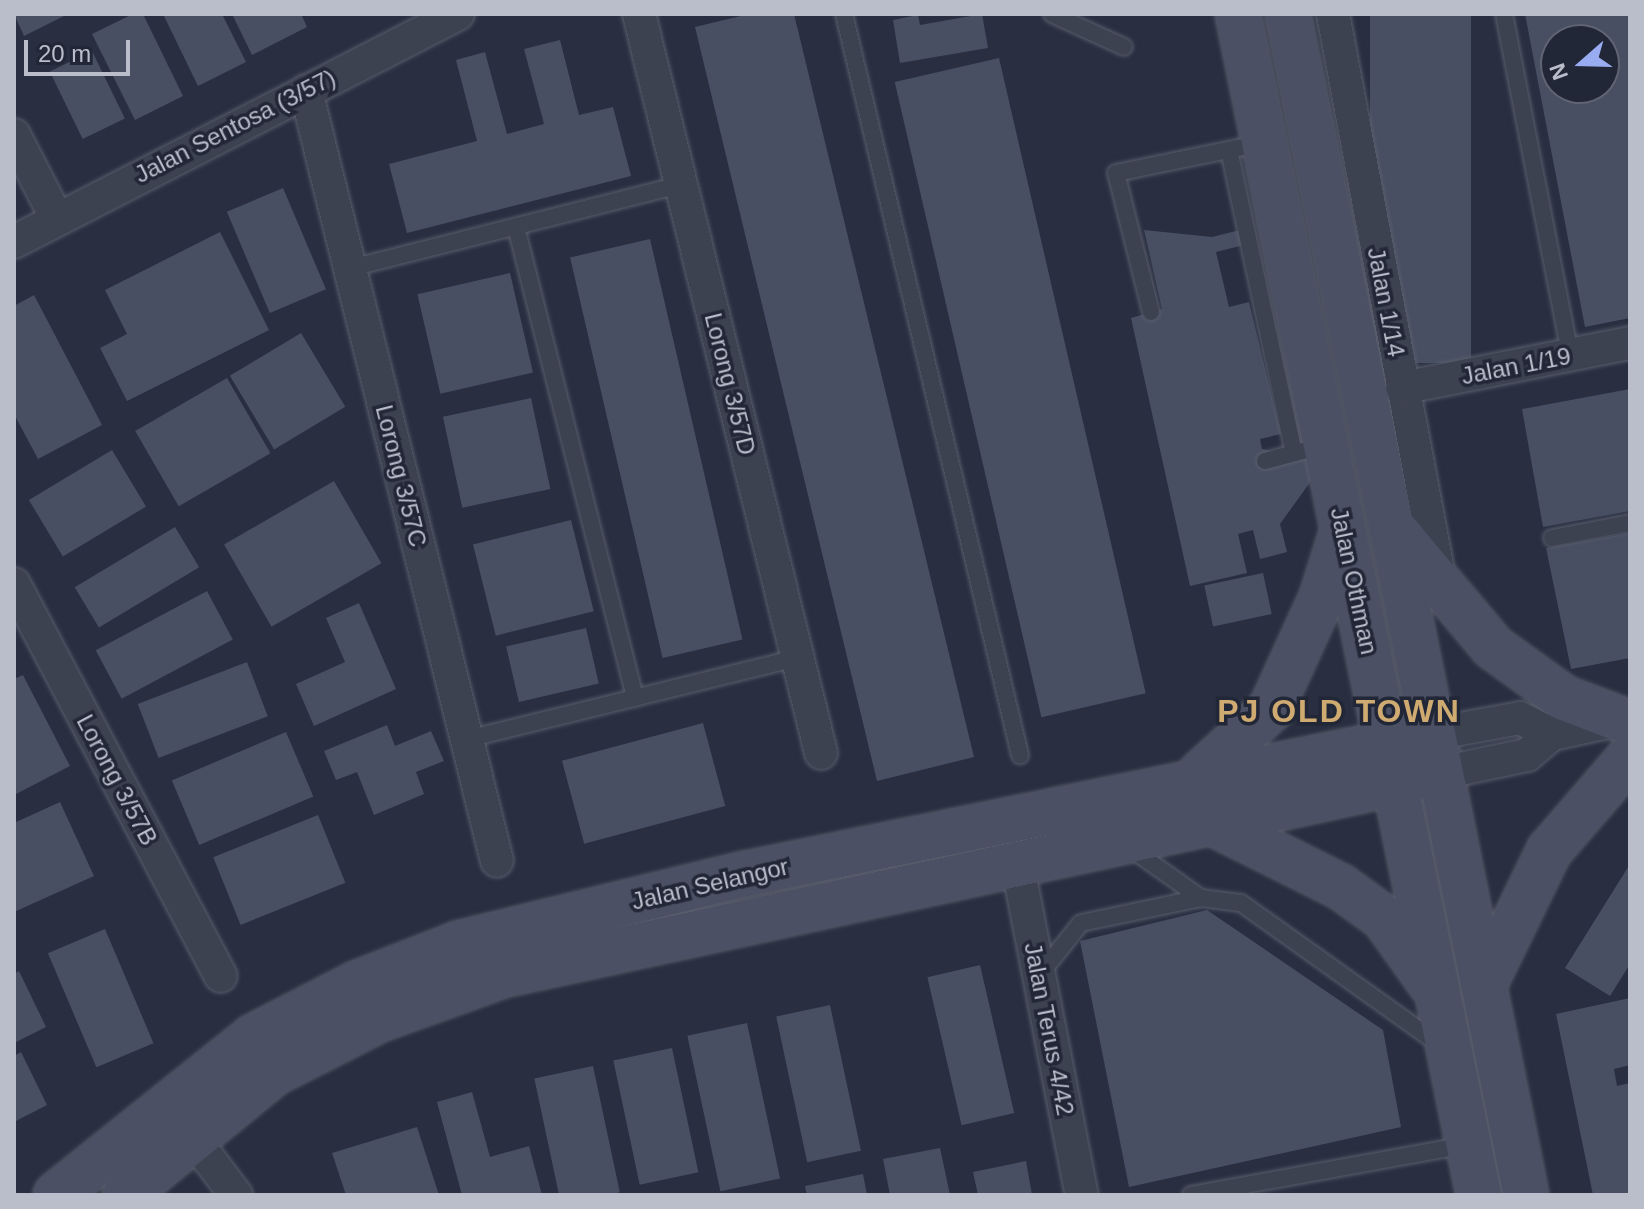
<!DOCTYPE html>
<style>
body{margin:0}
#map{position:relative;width:1644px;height:1209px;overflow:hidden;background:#292f41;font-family:Helvetica,sans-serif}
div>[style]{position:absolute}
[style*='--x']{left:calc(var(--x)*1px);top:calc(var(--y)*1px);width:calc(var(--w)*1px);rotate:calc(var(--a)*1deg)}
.building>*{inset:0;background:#484f63;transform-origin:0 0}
.roads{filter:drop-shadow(0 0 2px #585d6b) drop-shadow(0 0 2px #585d6b)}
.service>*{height:16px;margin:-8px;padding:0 8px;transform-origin:8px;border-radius:8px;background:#3d4251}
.minor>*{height:32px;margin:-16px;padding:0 16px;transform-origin:16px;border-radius:16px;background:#3d4251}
.secondary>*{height:44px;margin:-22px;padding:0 22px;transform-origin:22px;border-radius:22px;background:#4b5064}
span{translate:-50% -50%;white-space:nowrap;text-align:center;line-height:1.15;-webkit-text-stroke:7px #222737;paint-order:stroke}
.street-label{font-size:24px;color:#babecb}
.district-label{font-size:32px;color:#cfaa71;font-weight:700;letter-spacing:2px}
.frame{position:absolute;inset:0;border:16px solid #babecb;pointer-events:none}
.north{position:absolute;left:1540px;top:24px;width:80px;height:80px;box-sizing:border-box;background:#222737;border:2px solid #5f6372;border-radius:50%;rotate:250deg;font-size:22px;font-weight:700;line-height:32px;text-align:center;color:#babecb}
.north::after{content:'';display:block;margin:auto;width:28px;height:36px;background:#99acf1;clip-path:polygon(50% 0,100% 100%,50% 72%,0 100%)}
.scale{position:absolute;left:24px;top:40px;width:106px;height:36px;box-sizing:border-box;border:4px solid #babecb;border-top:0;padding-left:10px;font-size:24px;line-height:28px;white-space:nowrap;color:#babecb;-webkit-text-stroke:6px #222737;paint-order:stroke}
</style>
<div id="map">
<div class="building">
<i style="clip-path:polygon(14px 14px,68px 14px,24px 36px)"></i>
<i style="clip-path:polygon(133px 14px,143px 14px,183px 96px,135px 120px,92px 34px)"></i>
<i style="clip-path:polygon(163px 14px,222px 14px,246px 62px,198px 86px)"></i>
<i style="clip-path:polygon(232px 14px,301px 14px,307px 27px,252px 55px)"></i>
<i style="clip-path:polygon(749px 14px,794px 14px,974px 757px,877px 781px,695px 27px)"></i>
<i style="clip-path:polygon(982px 14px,988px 48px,900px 63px,893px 20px,918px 15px,920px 25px)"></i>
<i style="left:1370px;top:14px;width:101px;height:349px"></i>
<i style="clip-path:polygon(evenodd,1525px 14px,1630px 14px,1630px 318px,1585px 327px,1525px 14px,1556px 40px,1604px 40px,1604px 88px,1556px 88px,1556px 40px)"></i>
<i style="clip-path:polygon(560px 40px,579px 115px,613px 107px,631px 176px,407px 233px,389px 164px,477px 141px,456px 60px,485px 52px,507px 134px,544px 124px,524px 49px)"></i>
<i style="left:92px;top:51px;width:75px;height:47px;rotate:64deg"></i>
<i style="left:999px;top:58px;width:652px;height:107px;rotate:77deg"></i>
<i style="left:283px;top:188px;width:110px;height:61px;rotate:67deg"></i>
<i style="clip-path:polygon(1144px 230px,1212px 237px,1240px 230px,1244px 245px,1216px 252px,1229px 307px,1249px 302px,1281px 434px,1260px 439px,1262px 449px,1324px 463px,1280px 524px,1287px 552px,1260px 559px,1253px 530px,1238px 534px,1247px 573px,1190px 586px,1131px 318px,1162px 309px)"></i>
<i style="clip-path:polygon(220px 232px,269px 330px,127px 401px,100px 348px,127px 334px,105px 290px)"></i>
<i style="left:650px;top:239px;width:411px;height:82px;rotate:77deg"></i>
<i style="left:510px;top:273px;width:102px;height:95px;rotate:77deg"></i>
<i style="clip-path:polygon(34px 295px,102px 425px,38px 459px,14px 414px,14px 306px)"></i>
<i style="left:301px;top:333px;width:86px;height:83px;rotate:59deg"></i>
<i style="left:227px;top:378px;width:87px;height:106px;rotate:60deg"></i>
<i style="clip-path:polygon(1630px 389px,1630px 511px,1543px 527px,1522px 409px)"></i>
<i style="left:531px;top:398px;width:93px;height:90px;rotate:78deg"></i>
<i style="left:112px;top:450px;width:66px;height:97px;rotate:59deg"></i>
<i style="left:334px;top:481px;width:95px;height:127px;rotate:60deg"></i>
<i style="left:571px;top:520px;width:94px;height:101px;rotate:76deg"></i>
<i style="left:175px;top:527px;width:47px;height:117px;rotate:59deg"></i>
<i style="clip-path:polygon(1630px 533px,1630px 658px,1571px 669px,1546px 548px)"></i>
<i style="left:1263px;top:573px;width:42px;height:60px;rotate:78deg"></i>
<i style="left:207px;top:591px;width:55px;height:126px;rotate:62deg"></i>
<i style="clip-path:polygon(359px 603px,396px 689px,314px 726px,296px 684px,345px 662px,326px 618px)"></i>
<i style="left:586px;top:628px;width:57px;height:82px;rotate:77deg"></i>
<i style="left:247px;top:662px;width:58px;height:117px;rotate:69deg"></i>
<i style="clip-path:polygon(23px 675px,70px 766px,14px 795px,14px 679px)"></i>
<i style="left:703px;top:723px;width:86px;height:146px;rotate:75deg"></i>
<i style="clip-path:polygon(387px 725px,395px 746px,431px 731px,444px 761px,416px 772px,424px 794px,374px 815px,357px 772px,336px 780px,324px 751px)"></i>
<i style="left:286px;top:732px;width:70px;height:124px;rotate:67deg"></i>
<i style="clip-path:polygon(60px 802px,94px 876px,14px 912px,14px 823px)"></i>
<i style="left:318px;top:815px;width:73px;height:113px;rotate:68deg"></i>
<i style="clip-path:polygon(1630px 864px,1630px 964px,1610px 996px,1565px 968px)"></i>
<i style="clip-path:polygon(1207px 910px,1383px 1030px,1401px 1127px,1129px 1187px,1080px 941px)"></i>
<i style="left:105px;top:929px;width:124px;height:62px;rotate:67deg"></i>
<i style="left:980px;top:965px;width:152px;height:54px;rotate:77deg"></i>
<i style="clip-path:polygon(19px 971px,46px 1027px,14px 1043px,14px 974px)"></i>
<i style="clip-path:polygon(1630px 998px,1630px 1065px,1614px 1069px,1617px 1086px,1630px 1083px,1630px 1195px,1593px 1195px,1556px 1014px)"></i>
<i style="left:830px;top:1005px;width:149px;height:55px;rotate:78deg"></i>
<i style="left:747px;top:1023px;width:159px;height:61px;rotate:78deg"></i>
<i style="left:672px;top:1048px;width:127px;height:60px;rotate:78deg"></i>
<i style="clip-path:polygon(21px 1052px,47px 1105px,14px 1122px,14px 1056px)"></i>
<i style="left:593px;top:1066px;width:129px;height:60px;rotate:78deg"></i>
<i style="clip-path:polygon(472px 1092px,490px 1157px,529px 1146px,542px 1195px,462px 1195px,437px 1102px)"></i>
<i style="clip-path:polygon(417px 1127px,439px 1195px,346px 1195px,332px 1153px)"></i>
<i style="clip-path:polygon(940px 1148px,950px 1195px,890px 1195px,883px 1159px)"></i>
<i style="clip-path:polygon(1026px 1161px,1032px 1195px,978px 1195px,973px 1172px)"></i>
<i style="clip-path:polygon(863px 1174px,867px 1195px,807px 1195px,805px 1186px)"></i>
</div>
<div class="roads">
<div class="service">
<i style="--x:844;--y:14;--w:762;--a:76.64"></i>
<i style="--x:1052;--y:14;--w:79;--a:24.6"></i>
<i style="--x:1504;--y:14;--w:347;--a:79"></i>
<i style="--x:1229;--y:150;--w:310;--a:77.9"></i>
<i style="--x:1294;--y:453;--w:31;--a:-13"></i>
<i style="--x:516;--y:227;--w:486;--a:75.8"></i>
<i style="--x:347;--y:269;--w:343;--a:-14.2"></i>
<i style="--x:1151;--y:312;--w:143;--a:-104.1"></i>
<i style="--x:1116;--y:173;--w:149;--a:-11.6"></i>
<i style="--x:1265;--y:461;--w:30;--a:-15"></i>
<i style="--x:1552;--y:538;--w:79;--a:-10.9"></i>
<i style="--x:467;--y:739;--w:341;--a:-13.8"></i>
<i style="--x:1130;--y:848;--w:87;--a:35.2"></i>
<i style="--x:1040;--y:974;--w:65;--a:-51.2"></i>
<i style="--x:1081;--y:923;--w:123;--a:-11.8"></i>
<i style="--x:1201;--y:898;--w:40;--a:7.1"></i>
<i style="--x:1241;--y:903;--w:244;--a:35.5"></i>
<i style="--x:1191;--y:1195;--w:279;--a:-10.3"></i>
</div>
<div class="minor">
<i style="--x:639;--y:14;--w:761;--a:76.16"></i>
<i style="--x:1333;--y:14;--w:577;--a:79.31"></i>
<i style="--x:306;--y:91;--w:793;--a:76.07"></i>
<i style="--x:14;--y:135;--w:92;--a:62.9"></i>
<i style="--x:14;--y:242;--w:499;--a:-27.2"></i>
<i style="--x:1402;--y:388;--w:232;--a:-11.2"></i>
<i style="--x:14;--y:584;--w:443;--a:62.2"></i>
<i style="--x:1433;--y:734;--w:88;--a:-10.4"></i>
<i style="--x:1520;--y:718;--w:36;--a:27"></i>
<i style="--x:1441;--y:773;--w:88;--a:-11.8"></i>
<i style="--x:1527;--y:755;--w:33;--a:-40"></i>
<i style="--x:1552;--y:734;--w:72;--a:-12.1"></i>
<i style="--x:1017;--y:862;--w:339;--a:79"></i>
<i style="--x:180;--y:1121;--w:93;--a:52.9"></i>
</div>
<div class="secondary">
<i style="--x:1238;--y:14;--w:1205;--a:78.47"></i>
<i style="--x:1288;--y:14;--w:1205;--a:78.61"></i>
<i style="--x:1394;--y:529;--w:154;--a:50"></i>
<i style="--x:1493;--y:647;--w:87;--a:35.7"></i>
<i style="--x:1564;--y:698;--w:59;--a:20.9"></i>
<i style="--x:1200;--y:774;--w:96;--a:-42.5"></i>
<i style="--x:1271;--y:709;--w:123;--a:-65.5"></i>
<i style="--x:1322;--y:597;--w:67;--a:-72.6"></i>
<i style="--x:1211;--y:822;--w:145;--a:26.6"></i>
<i style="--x:1341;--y:887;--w:53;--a:35.8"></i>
<i style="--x:1384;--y:918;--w:81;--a:54.5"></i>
<i style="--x:1484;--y:985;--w:149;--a:-64.1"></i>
<i style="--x:1549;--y:851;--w:124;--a:-49.2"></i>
<i style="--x:56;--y:1195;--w:253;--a:-38.7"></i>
<i style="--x:253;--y:1037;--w:116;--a:-27.2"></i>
<i style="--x:356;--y:984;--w:110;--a:-21.4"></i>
<i style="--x:458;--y:944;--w:296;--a:-13.7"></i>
<i style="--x:746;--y:874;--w:701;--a:-11.52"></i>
<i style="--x:125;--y:1195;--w:193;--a:-39.3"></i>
<i style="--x:274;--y:1073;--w:119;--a:-27"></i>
<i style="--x:380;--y:1019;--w:130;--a:-19.8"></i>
<i style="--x:502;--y:975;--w:960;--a:-12.14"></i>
</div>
</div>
<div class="street-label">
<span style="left:235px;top:126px;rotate:-27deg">Jalan Sentosa (3/57)</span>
<span style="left:1386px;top:302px;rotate:79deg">Jalan 1/14</span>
<span style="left:1516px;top:366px;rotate:-11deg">Jalan 1/19</span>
<span style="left:730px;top:384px;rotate:76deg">Lorong 3/57D</span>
<span style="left:401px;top:476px;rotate:76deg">Lorong 3/57C</span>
<span style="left:1354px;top:581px;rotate:78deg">Jalan Othman</span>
<span style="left:117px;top:780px;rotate:62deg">Lorong 3/57B</span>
<span style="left:710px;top:884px;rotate:-13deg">Jalan Selangor</span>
<span style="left:1049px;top:1029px;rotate:79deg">Jalan Terus 4/42</span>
</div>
<div class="district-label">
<span style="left:1339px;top:711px">PJ OLD TOWN</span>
</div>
<div class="frame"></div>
<div class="north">N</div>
<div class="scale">20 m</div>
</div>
